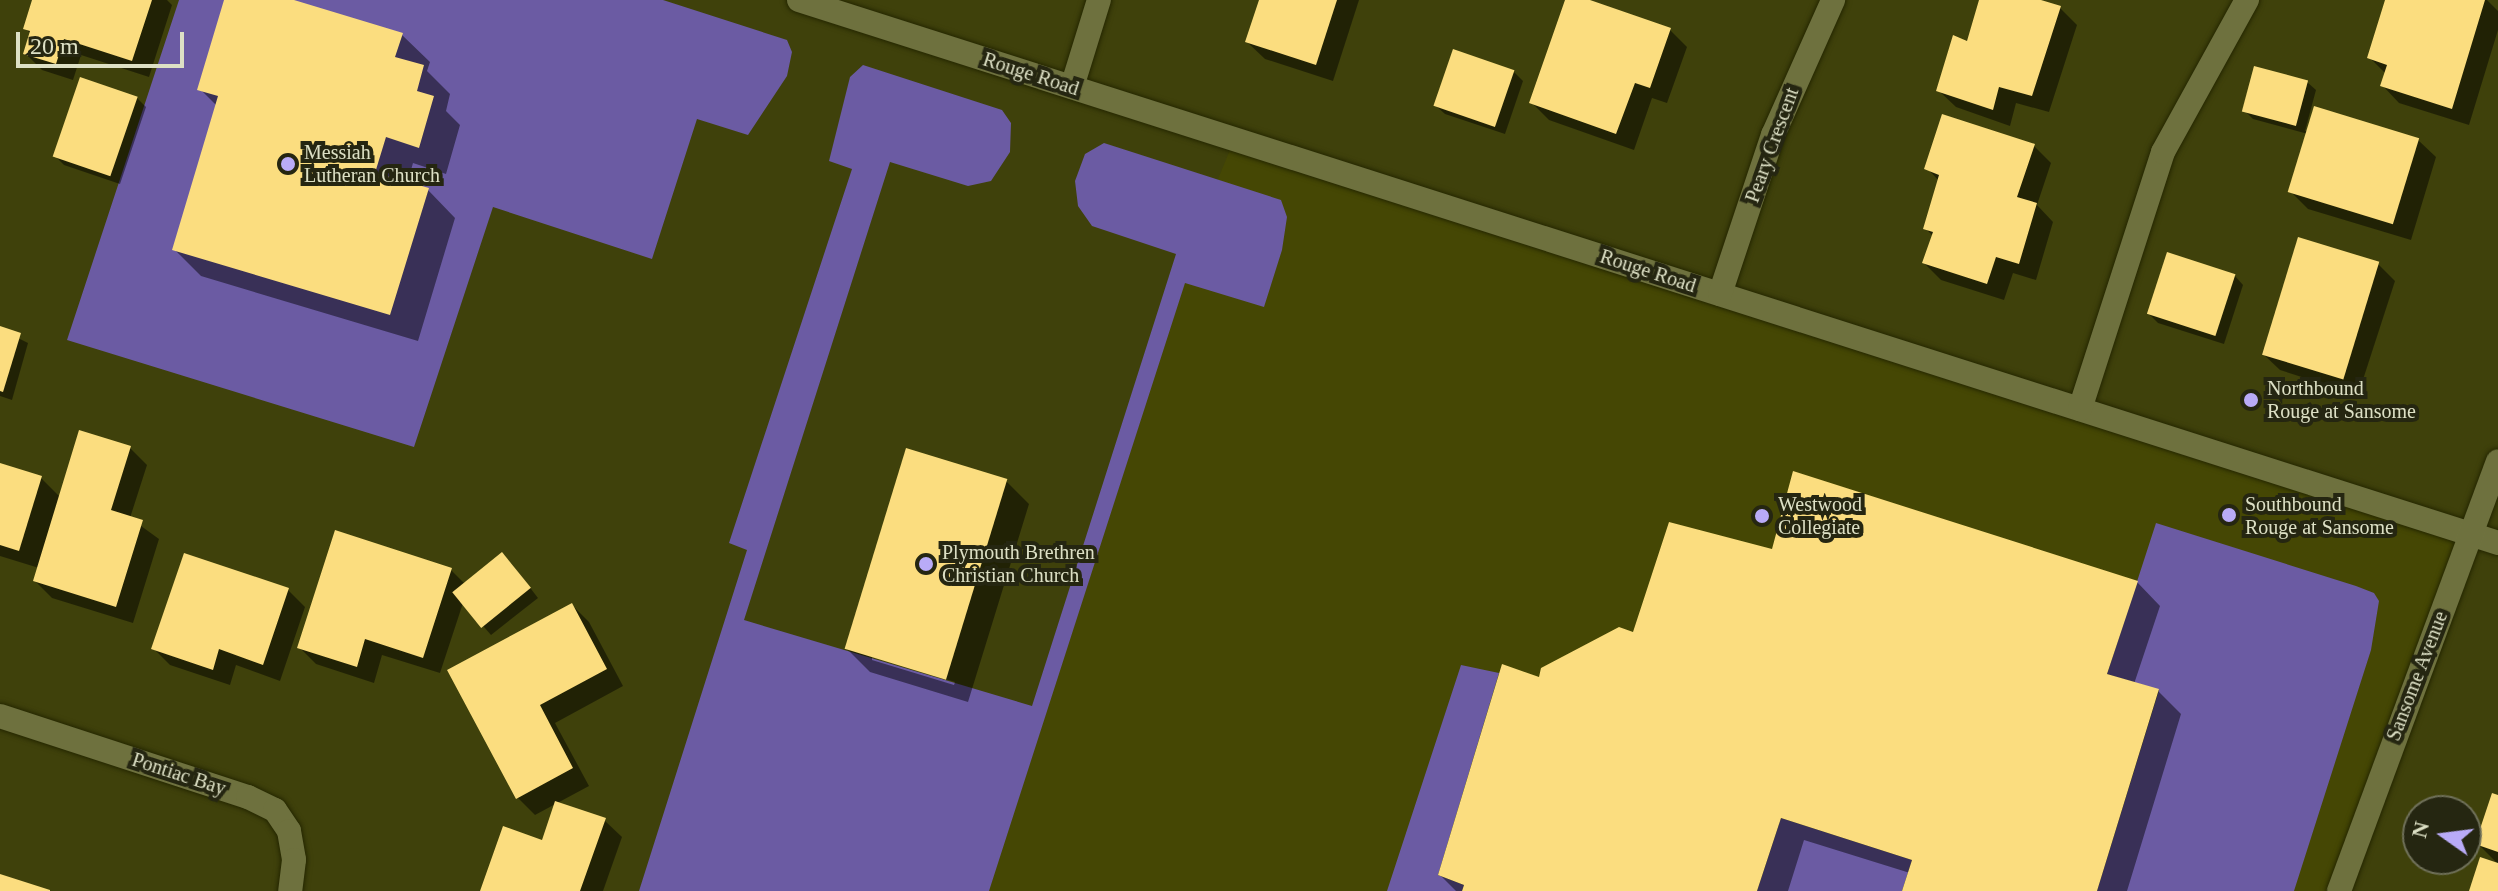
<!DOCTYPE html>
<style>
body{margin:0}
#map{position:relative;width:2498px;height:891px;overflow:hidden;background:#3f410b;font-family:"Times New Roman",serif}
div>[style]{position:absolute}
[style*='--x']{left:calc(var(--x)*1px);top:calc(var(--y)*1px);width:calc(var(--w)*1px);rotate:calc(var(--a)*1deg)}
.built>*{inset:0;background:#454704}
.green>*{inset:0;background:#6b5ba3}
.shadow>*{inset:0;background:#0007}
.building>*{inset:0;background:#fbdd7f;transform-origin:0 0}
.roads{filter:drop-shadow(0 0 2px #252700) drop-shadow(0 0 2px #252700)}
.minor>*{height:24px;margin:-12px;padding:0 12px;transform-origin:12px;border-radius:12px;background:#6e713e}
.dots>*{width:22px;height:22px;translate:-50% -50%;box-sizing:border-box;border:4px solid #252611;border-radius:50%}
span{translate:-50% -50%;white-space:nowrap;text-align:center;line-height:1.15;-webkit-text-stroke:8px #252611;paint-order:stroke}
.street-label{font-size:20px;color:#dde0c5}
.poi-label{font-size:20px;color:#dde0c5}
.left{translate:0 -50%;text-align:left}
.north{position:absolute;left:2402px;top:795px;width:80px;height:80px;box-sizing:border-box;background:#252611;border:2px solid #6f7059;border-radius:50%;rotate:284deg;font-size:22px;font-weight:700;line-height:32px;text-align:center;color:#dde0c5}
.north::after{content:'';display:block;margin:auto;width:28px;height:36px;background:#b9abf7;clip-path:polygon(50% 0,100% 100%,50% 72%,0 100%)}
.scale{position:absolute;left:16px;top:32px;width:168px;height:36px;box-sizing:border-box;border:4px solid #dde0c5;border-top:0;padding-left:10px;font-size:24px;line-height:28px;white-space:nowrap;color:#dde0c5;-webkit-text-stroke:6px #252611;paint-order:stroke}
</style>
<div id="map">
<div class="built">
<i style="clip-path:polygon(1232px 145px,2470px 534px,2339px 891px,639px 891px,1042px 725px,1209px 201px)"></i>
</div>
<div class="green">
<i style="clip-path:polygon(179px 0,663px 0,787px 40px,792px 52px,787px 76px,748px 135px,697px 119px,652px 259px,493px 207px,414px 447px,67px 340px)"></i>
<i style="clip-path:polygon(863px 65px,1002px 110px,1011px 123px,1010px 152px,991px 181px,968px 186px,890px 162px,744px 620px,1032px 706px,1176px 254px,1092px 226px,1078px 206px,1075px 181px,1085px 154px,1104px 143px,1281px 200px,1287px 217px,1282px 250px,1264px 307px,1185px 283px,989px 891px,639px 891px,747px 550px,729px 543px,852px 169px,829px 161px,850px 77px)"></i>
<i style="clip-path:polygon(2156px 523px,2356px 586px,2374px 593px,2379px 601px,2371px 650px,2294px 891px,2097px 891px,2159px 690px,2107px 674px)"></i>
<i style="clip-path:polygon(1461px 665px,1499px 673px,1438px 875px,1464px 885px,1462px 891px,1387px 891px)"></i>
<i style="clip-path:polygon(1781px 818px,1912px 860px,1902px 891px,1757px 891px)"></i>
</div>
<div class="shadow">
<i style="clip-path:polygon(34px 0,167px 0,172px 5px,149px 77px,81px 55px,73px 80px,42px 70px,25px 53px,31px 34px,25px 28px)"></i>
<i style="clip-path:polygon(227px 0,287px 0,402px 35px,430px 62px,427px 71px,450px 94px,446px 111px,460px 125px,446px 174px,413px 163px,407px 184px,428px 190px,455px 218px,418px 341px,201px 276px,174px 249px,217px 106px,200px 89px)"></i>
<i style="clip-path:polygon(1261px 0,1359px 0,1333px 81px,1265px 59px,1247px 42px)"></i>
<i style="clip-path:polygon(1567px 0,1584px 0,1670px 30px,1687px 47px,1667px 103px,1652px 98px,1634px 150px,1549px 120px,1532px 103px)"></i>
<i style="clip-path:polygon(1981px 0,2034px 0,2060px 8px,2077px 25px,2049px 112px,2016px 103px,2010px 126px,1956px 107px,1938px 90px,1968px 43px)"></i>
<i style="clip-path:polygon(2387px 0,2487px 0,2498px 11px,2498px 30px,2469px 125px,2399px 103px,2382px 85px,2386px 74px,2369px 57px)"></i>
<i style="clip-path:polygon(1514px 72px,1523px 81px,1505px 134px,1445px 114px,1436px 106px)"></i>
<i style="clip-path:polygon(2307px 82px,2316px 90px,2305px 131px,2418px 140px,2436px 157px,2411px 240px,2308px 209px,2291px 192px,2308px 134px,2253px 119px,2244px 110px)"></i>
<i style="clip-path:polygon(137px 98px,146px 107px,120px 184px,64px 165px,55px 156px)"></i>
<i style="clip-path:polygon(2034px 146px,2051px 163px,2037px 205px,2053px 222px,2036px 280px,2013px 273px,2004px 300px,1941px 280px,1924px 263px,1933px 236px,1925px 228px,1939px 181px,1927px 168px)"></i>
<i style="clip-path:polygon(2378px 264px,2395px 281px,2358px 395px,2280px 370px,2262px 353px)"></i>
<i style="clip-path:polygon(2235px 276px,2243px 285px,2224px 344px,2158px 323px,2149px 314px)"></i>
<i style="clip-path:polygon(0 329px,28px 343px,12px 400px,0 396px)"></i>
<i style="clip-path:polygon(130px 448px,147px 465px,130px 518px,159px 539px,133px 623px,52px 598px,35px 581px,39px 568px,0 556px,0 466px,41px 478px,60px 497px)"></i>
<i style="clip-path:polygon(evenodd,1006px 481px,1029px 504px,968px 702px,870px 672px,847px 649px,1006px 481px,872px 656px,955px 682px,954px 685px,872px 660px,872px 656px)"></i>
<i style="clip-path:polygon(1774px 551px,2137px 582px,2160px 606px,2134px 684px,2158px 691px,2181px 714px,2127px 891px,1904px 891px,1910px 873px,1804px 840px,1788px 891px,1456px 891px,1440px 875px,1540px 680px,1634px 634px)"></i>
<i style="clip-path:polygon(511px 563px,538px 598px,491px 635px,463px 603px,440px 673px,382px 655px,374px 683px,316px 664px,299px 647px,451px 570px,465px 584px)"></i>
<i style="clip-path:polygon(288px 590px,305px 607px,280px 681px,236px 665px,230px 685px,170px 665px,153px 648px)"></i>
<i style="clip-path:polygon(572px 605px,589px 622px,623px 686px,555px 723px,589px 786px,535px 815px,518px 798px,450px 671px)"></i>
<i style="clip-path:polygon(2498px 797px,2498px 864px,2478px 844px)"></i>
<i style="clip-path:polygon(604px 820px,622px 837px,603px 891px,482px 891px,543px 842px)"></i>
</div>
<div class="building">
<i style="clip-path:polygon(32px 0,152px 0,132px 61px,64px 39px,56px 64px,23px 54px,30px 31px,23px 29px)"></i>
<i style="clip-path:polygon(224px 0,294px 0,403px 33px,395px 57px,424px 65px,417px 91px,434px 96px,419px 148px,386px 137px,375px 173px,429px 188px,390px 315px,172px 250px,218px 96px,197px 90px)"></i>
<i style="clip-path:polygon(1259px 0,1337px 0,1316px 65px,1245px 42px)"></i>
<i style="clip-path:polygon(1565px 0,1590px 0,1671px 28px,1650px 88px,1635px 83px,1616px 134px,1529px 103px)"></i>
<i style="clip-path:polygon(1979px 0,2041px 0,2061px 6px,2032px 96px,1999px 87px,1993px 110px,1936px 91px,1953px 35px,1967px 41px)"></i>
<i style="clip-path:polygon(2385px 0,2485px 0,2452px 109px,2380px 86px,2387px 65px,2367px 58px)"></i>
<i style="left:1453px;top:49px;width:65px;height:60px;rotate:19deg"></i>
<i style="left:2254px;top:66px;width:56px;height:47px;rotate:15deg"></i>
<i style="left:80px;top:77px;width:61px;height:84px;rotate:19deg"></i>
<i style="left:2314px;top:106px;width:110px;height:90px;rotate:17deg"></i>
<i style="clip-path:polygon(1942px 114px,2035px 144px,2017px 197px,2037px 203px,2019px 264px,1996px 257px,1987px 284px,1922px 263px,1933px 232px,1923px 229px,1939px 175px,1924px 169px)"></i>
<i style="left:2298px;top:237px;width:85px;height:123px;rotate:17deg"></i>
<i style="left:2167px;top:252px;width:72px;height:65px;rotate:18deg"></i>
<i style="clip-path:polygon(0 326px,21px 333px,3px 392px,0 391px)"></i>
<i style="clip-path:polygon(79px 430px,131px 446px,111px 510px,143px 520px,116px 607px,33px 581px)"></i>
<i style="left:906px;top:448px;width:106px;height:210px;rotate:17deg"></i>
<i style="clip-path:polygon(0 463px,42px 476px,19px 551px,0 545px)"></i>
<i style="clip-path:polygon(1793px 471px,2138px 581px,2107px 674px,2159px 689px,2097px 891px,1902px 891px,1912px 860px,1781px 818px,1757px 891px,1462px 891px,1464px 885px,1438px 875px,1502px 664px,1539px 677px,1541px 668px,1619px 627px,1633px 632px,1669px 522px,1772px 549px)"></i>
<i style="clip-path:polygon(335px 530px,452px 568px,423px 658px,365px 639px,357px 667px,297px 648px)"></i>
<i style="left:502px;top:552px;width:46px;height:64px;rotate:51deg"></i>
<i style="clip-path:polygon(184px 553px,289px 588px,263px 665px,219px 649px,213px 670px,151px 649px)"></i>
<i style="clip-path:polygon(572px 603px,607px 669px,540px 705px,573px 768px,516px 799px,447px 670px)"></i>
<i style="clip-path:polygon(2492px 793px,2498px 795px,2498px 852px,2475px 844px)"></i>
<i style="clip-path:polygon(555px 801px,606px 818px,580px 891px,480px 891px,503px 826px,542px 840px)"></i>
<i style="clip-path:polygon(2480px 857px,2498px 863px,2498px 891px,2469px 891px)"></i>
<i style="clip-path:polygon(0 874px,50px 890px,50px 891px,0 891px)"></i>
</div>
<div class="roads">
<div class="minor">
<i style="--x:799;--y:0;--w:1784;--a:17.72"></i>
<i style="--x:1072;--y:87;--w:91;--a:-72.8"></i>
<i style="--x:1720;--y:294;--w:168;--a:-71.6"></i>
<i style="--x:1773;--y:135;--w:148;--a:-66"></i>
<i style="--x:2080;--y:409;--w:270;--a:-72.1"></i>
<i style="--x:2163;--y:152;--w:174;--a:-61.1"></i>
<i style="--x:0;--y:716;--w:261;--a:18.1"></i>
<i style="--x:248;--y:797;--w:30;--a:26"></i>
<i style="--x:275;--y:810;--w:25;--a:56"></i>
<i style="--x:289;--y:831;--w:29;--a:80"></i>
<i style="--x:294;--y:860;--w:31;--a:97"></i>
<i style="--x:2339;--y:891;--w:458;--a:-69.7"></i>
</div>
</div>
<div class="dots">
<i style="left:288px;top:164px;background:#b9abf7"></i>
<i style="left:2251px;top:400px;background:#b9abf7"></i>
<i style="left:2229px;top:515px;background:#b9abf7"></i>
<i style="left:1762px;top:516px;background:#b9abf7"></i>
<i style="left:926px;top:564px;background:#b9abf7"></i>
</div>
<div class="street-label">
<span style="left:1031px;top:74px;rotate:18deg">Rouge Road</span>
<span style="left:1772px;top:145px;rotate:-70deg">Peary Crescent</span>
<span style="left:1648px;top:271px;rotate:18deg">Rouge Road</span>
<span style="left:2417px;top:676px;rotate:-69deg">Sansome Avenue</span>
<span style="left:179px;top:774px;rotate:18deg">Pontiac Bay</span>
</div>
<div class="poi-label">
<span class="left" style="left:304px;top:164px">Messiah<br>Lutheran Church</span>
<span class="left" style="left:2267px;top:400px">Northbound<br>Rouge at Sansome</span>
<span class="left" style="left:1778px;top:516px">Westwood<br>Collegiate</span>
<span class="left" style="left:2245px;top:516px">Southbound<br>Rouge at Sansome</span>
<span class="left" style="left:942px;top:564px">Plymouth Brethren<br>Christian Church</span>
</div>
<div class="north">N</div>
<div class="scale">20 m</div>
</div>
